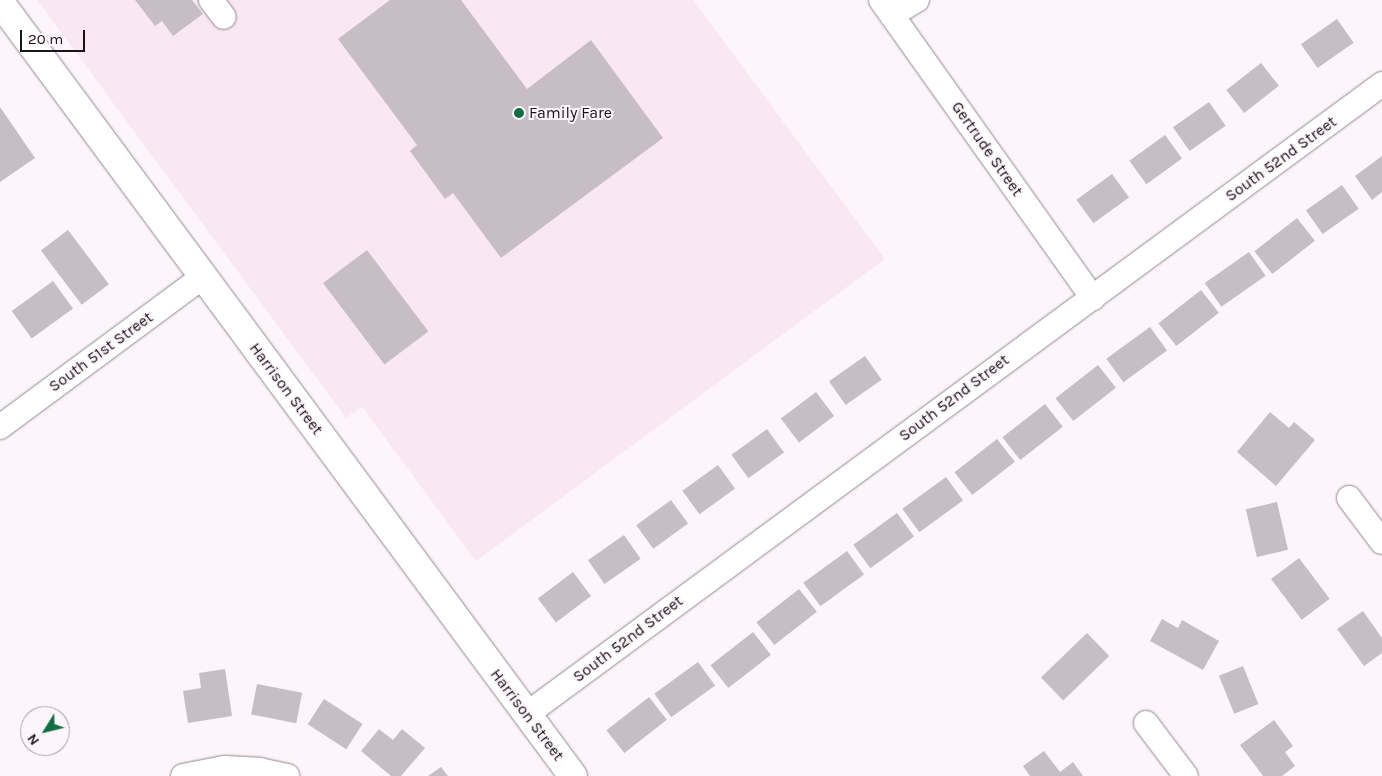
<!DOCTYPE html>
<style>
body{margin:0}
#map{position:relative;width:1382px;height:776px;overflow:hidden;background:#fef5fb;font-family:Karla,sans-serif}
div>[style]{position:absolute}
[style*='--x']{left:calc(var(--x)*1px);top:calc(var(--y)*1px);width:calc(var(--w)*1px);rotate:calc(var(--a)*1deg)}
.built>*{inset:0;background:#f9e8f4}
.building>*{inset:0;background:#c7bec5;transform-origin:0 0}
.roads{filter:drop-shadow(0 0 1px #91888e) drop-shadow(0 0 1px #91888e)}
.minor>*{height:24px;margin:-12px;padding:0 12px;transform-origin:12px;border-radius:12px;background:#fff}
.major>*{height:28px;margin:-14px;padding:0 14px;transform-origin:14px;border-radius:14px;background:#fff}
.dots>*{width:14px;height:14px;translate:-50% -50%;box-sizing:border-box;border:2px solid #fef5fb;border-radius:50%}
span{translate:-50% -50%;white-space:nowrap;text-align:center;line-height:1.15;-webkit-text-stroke:4px #fef5fb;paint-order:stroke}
.poi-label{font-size:16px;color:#181517}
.left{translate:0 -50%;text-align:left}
.street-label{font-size:16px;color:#181517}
.north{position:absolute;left:20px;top:706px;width:50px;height:50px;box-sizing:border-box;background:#fef5fb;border:1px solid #a29ba0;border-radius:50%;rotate:234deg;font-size:14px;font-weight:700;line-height:20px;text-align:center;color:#181517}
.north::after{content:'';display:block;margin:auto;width:18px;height:22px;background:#106e42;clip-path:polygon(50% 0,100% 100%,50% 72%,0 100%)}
.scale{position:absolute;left:20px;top:30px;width:65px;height:22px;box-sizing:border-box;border:2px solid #181517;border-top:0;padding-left:6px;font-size:15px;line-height:18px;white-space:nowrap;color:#181517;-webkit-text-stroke:4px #fef5fb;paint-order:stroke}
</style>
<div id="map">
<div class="built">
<i style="clip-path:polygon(37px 0,693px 0,885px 259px,476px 561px,362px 407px,346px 418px)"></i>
</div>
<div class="building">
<i style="clip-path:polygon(135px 0,192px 0,203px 14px,173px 36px,162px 21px,155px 26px)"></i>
<i style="clip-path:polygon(390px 0,461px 0,527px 89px,591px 40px,663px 138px,501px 258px,453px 193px,445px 199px,410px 151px,417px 145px,338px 39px)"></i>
<i style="left:1337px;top:19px;width:29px;height:44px;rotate:55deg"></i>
<i style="left:1261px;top:63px;width:29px;height:44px;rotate:52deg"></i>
<i style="left:1209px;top:102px;width:29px;height:44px;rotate:55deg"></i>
<i style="clip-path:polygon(0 107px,35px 158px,0 182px)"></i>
<i style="left:1165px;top:135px;width:29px;height:44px;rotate:54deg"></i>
<i style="clip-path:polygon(1382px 156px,1382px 192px,1372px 200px,1355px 176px)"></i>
<i style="left:1112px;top:174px;width:29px;height:44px;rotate:54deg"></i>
<i style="left:1342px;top:185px;width:29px;height:44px;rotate:55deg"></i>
<i style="left:1297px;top:218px;width:29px;height:54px;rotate:52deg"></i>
<i style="left:68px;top:230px;width:68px;height:34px;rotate:53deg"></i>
<i style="left:367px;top:250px;width:102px;height:55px;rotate:53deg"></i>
<i style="left:1249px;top:252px;width:29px;height:54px;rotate:55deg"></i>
<i style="left:53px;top:281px;width:34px;height:51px;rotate:54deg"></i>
<i style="left:1201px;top:290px;width:29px;height:54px;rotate:52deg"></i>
<i style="left:1150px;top:327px;width:29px;height:54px;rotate:54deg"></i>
<i style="left:865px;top:356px;width:29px;height:44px;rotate:55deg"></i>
<i style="left:1098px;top:365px;width:29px;height:54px;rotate:52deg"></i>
<i style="left:816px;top:392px;width:30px;height:44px;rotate:53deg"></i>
<i style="left:1045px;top:404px;width:29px;height:54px;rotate:52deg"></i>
<i style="clip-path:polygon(1270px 412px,1289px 428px,1294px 422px,1315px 440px,1276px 486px,1237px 452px)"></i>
<i style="left:767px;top:429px;width:29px;height:44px;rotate:54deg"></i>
<i style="left:997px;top:439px;width:29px;height:54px;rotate:52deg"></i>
<i style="left:718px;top:465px;width:29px;height:44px;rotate:54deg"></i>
<i style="left:946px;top:477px;width:29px;height:54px;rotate:54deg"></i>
<i style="left:671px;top:500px;width:29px;height:43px;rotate:54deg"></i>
<i style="left:1277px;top:502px;width:49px;height:32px;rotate:77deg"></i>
<i style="left:897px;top:513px;width:29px;height:54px;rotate:54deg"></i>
<i style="left:624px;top:535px;width:29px;height:44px;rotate:55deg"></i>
<i style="left:847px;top:551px;width:29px;height:54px;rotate:54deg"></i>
<i style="left:1299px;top:558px;width:51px;height:35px;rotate:53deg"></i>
<i style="left:573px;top:572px;width:30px;height:44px;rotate:53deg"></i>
<i style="left:799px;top:589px;width:29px;height:54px;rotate:52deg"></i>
<i style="clip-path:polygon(1363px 611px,1382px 638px,1382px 653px,1364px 666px,1337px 629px)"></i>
<i style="clip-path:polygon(1162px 619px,1178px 628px,1182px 620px,1219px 641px,1203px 670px,1150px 641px)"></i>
<i style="left:753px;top:632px;width:29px;height:54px;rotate:52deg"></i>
<i style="left:1087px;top:633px;width:32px;height:64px;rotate:46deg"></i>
<i style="left:698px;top:662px;width:29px;height:54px;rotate:54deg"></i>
<i style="left:1243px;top:666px;width:41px;height:26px;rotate:68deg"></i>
<i style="clip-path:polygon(225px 669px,232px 716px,188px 723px,183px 691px,201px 688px,199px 673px)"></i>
<i style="left:257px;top:684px;width:46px;height:31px;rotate:11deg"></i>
<i style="left:649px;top:697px;width:29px;height:54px;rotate:52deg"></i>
<i style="left:324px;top:699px;width:46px;height:30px;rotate:33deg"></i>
<i style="clip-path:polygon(1274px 720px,1293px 746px,1285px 752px,1295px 766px,1282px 776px,1263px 776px,1240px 745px)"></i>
<i style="clip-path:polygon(379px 729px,393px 740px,402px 729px,425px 748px,401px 776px,391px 776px,361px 751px)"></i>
<i style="clip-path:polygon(1044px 751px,1060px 772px,1073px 762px,1083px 776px,1030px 776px,1023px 766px)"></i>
<i style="clip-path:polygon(441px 767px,448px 776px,428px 776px)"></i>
</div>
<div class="roads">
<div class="minor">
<i style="--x:211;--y:0;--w:21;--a:53"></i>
<i style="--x:881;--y:0;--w:366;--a:54.6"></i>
<i style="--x:892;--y:15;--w:29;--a:-31"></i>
<i style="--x:0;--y:427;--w:252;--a:-36.5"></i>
<i style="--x:1349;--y:498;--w:55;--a:53.1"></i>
<i style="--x:527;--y:714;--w:1062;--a:-36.38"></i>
<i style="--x:1146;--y:723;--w:66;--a:53"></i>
<i style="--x:183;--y:776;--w:42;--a:-11"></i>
<i style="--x:224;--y:768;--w:35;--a:3"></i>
<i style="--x:259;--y:770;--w:29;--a:12"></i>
</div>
<div class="major">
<i style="--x:0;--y:2;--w:963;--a:53.49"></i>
</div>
</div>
<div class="dots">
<i style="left:519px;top:113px;background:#106e42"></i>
</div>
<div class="poi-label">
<span class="left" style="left:529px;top:113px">Family Fare</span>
</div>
<div class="street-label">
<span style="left:987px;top:149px;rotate:55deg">Gertrude Street</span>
<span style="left:1281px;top:159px;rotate:-36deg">South 52nd Street</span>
<span style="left:101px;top:352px;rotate:-36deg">South 51st Street</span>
<span style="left:286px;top:389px;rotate:53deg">Harrison Street</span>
<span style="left:954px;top:398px;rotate:-37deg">South 52nd Street</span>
<span style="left:628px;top:639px;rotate:-37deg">South 52nd Street</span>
<span style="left:527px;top:715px;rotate:53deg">Harrison Street</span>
</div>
<div class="north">N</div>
<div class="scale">20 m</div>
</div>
